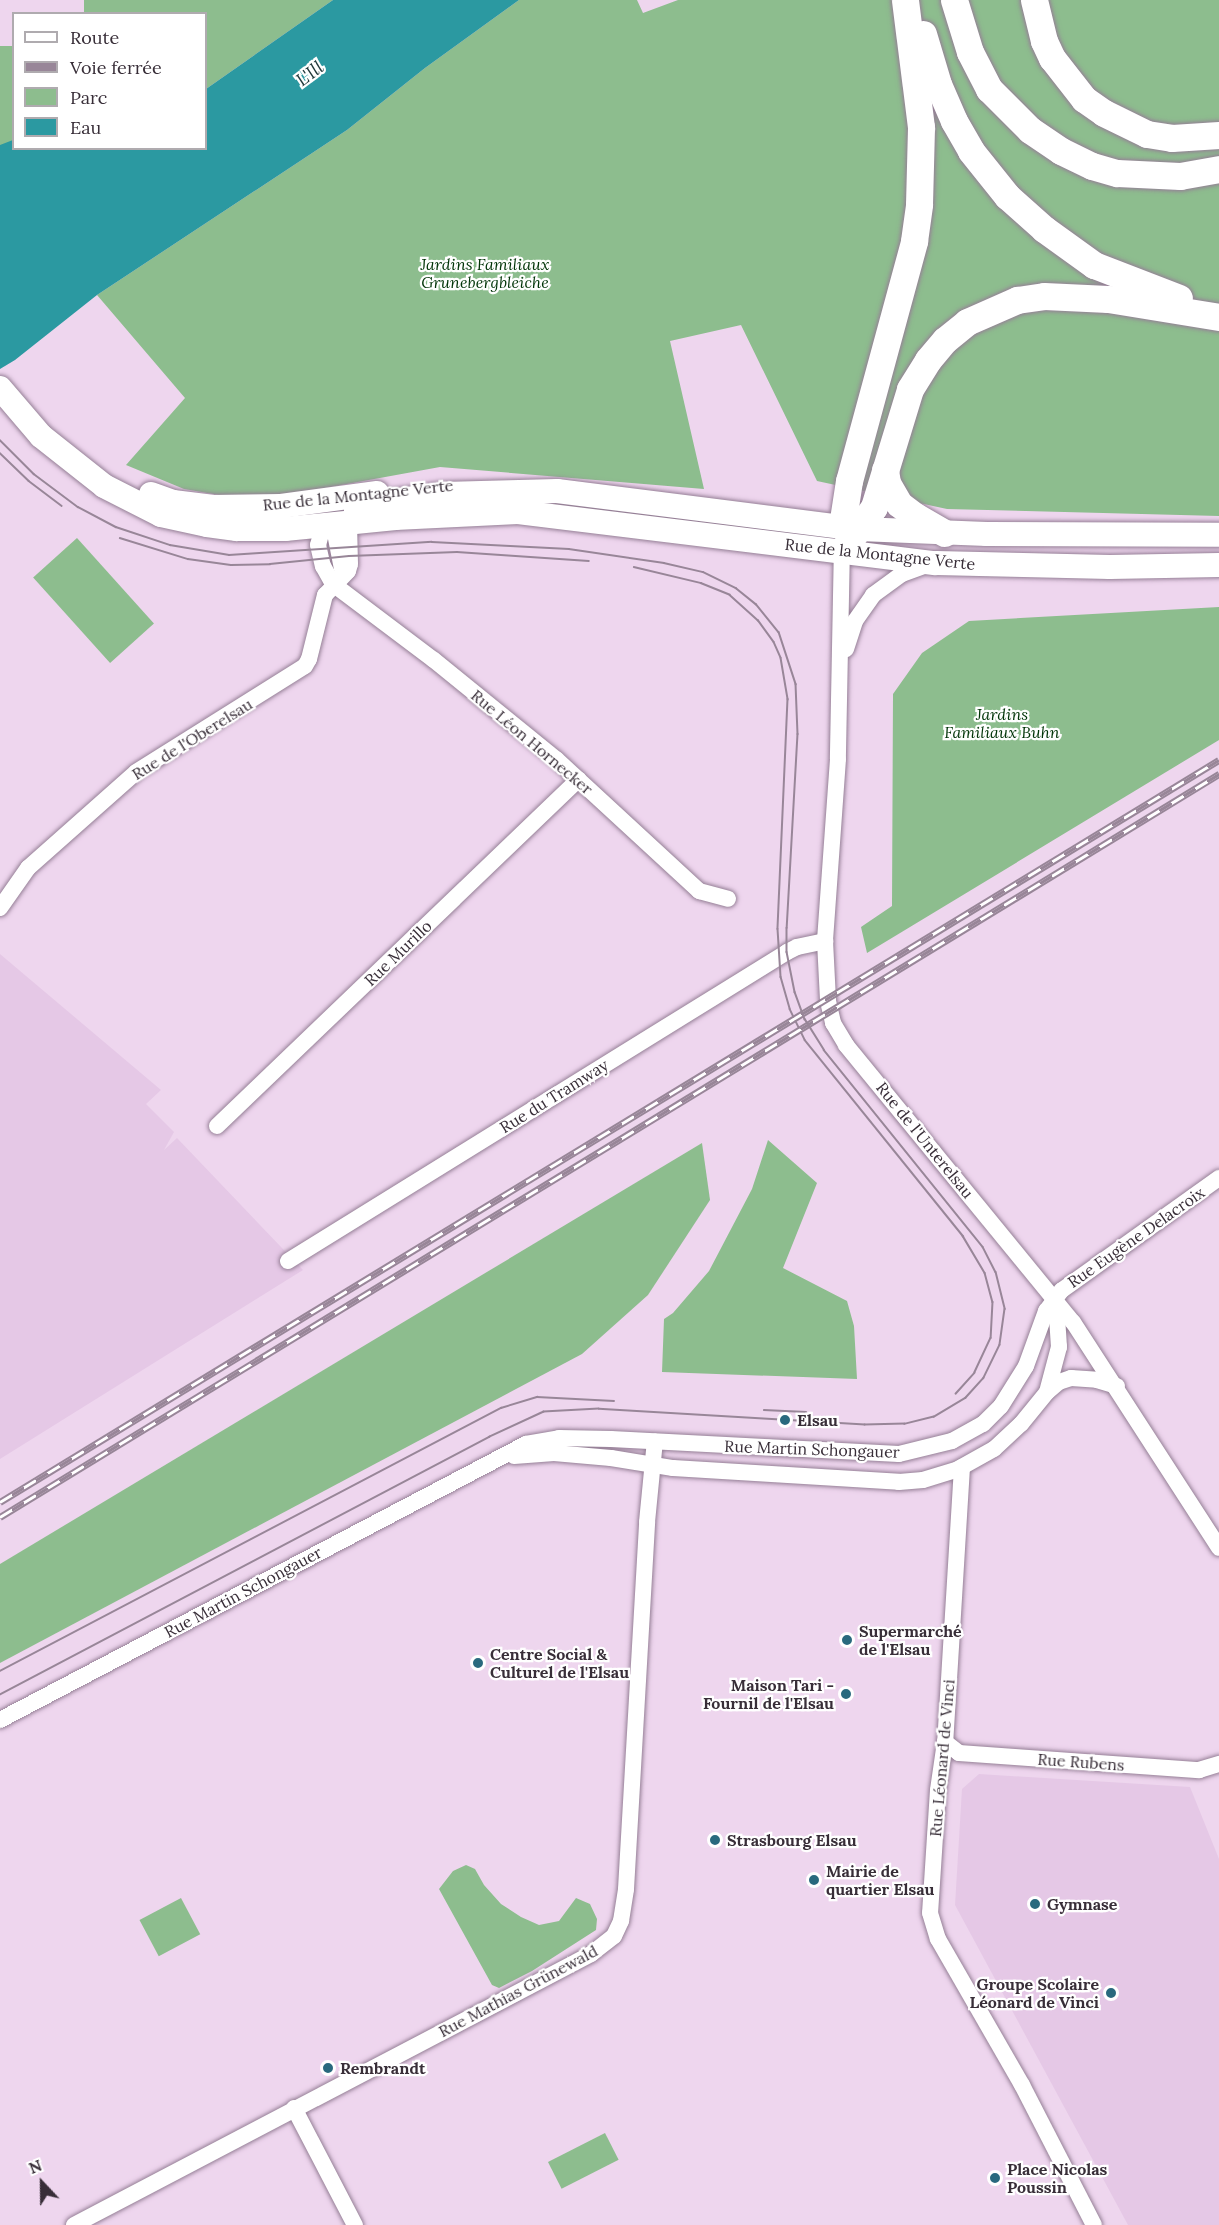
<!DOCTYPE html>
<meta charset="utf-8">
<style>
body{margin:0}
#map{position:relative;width:1219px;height:2225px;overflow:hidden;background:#eed6ee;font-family:Lora,serif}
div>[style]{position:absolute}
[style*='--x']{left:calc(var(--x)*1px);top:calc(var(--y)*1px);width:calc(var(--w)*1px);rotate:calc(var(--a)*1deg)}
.built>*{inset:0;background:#e5c8e6}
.green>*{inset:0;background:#8dbd8e;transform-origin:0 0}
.water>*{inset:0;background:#2b99a1}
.roads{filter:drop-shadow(0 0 2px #957f96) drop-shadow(0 0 2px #957f96)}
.minor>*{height:16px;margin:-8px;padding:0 8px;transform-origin:8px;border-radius:8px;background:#fff}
.secondary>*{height:24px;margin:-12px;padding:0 12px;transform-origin:12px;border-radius:12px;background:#fff}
.trunk>*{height:27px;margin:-13.5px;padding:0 13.5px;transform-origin:13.5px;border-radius:13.5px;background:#fff}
.tram>*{height:1.5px;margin:-0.75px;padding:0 0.75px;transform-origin:0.75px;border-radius:0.75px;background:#988698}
.rail>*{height:7px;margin-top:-3.5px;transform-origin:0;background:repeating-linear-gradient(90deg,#fff 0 14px,#988698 0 28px);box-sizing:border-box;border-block:2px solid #988698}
.dots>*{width:16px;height:16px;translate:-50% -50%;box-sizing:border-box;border:3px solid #fff;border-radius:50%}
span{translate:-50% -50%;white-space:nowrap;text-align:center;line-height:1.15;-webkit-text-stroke:4.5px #fff;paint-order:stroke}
.park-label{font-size:16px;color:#003407;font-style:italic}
.street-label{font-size:16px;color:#382e38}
.poi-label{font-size:16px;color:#382e38;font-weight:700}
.left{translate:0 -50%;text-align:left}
.right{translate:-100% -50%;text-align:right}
.water-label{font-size:18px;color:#1f3739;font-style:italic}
.legend{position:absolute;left:12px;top:12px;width:195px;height:138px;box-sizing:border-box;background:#fff;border:2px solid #afabaf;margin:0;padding:8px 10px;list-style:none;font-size:18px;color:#382e38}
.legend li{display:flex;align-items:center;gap:12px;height:30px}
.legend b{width:30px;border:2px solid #afabaf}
.north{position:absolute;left:12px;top:2153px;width:60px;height:60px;-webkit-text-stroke:4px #fff;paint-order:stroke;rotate:338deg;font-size:16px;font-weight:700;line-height:24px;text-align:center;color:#382e38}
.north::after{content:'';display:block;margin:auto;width:21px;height:27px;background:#382e38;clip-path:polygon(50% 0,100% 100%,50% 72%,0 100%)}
</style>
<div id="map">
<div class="built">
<i style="clip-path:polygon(0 954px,161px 1090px,146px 1104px,174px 1132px,164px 1150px,177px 1138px,303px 1270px,0 1459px)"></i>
<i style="clip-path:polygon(979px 1774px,1190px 1787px,1219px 1859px,1219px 2225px,1128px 2225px,955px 1905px,962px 1789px)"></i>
</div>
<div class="green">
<i style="clip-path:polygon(84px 0,333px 0,206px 89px,206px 14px,84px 14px)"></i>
<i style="clip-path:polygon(519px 0,637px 0,643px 13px,678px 0,1219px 0,1219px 516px,947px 509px,817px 481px,741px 325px,670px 341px,704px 489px,440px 467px,292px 494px,231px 497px,184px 489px,126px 465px,185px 398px,97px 295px,347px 130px,425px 68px)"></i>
<i style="left:0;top:46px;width:13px;height:99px"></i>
<i style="left:77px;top:538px;width:115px;height:59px;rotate:48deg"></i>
<i style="clip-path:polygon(1219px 607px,1219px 740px,867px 953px,861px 927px,892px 906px,893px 694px,922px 653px,969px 621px)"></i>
<i style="clip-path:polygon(768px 1140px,817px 1183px,783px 1268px,847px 1301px,854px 1326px,857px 1379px,662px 1372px,664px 1319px,673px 1313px,709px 1271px,752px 1189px)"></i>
<i style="clip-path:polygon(702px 1143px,710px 1200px,648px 1295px,582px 1354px,0 1663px,0 1564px)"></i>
<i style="clip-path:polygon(466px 1865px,475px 1869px,484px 1885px,501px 1904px,521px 1917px,539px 1925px,559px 1921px,576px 1898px,590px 1904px,597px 1919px,596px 1930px,532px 1971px,499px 1988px,492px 1985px,439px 1889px,453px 1871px)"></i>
<i style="left:181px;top:1898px;width:41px;height:47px;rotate:62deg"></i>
<i style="left:605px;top:2133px;width:30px;height:64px;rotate:63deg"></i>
</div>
<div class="water">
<i style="clip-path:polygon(333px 0,519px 0,425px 68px,347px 130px,97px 295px,15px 360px,0 369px,0 145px,13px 140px,14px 148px,206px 148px,206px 89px)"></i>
</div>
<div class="roads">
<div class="minor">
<i style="--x:333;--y:523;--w:16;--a:137"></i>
<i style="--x:321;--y:534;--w:11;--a:105"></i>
<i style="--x:318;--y:545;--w:22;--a:77"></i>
<i style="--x:323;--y:566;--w:21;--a:61"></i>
<i style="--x:333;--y:584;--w:126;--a:37"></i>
<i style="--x:434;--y:660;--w:157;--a:39.1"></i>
<i style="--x:556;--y:759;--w:195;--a:42.7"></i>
<i style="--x:699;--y:891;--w:30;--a:15"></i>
<i style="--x:333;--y:523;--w:47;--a:78.9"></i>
<i style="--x:842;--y:544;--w:215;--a:91.1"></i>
<i style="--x:838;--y:759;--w:182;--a:94.1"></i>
<i style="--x:825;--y:941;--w:60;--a:87.1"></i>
<i style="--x:828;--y:1001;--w:23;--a:77"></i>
<i style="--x:833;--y:1023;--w:26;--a:59"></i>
<i style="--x:846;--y:1045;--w:358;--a:50.7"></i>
<i style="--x:1073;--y:1322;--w:269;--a:57.1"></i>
<i style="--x:846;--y:649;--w:29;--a:-72"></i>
<i style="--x:855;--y:621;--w:32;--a:-55"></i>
<i style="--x:873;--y:595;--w:36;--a:-36"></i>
<i style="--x:902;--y:574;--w:27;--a:-20"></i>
<i style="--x:0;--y:908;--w:49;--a:-55"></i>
<i style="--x:28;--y:868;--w:144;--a:-41.6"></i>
<i style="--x:136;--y:772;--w:199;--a:-32.1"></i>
<i style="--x:305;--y:666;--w:8;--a:-60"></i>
<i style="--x:309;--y:659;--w:66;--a:-76"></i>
<i style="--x:325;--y:595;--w:33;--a:-46"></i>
<i style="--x:348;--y:571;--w:7;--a:-74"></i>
<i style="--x:350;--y:564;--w:42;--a:-91.4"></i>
<i style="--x:349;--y:522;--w:10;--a:-73"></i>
<i style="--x:217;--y:1126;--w:501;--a:-43.79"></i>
<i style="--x:288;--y:1261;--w:587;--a:-31.77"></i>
<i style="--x:787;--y:952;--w:11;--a:-27"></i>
<i style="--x:797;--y:947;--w:29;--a:-12"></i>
<i style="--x:1047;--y:1392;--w:16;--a:-40"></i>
<i style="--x:1059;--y:1382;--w:13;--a:-18"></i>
<i style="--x:1071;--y:1378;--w:26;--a:4"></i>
<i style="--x:1097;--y:1380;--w:21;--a:17"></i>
<i style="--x:514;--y:1456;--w:40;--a:-4.3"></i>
<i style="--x:554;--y:1453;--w:57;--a:5"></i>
<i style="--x:611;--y:1458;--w:63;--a:9.2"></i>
<i style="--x:673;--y:1468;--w:226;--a:3.5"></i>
<i style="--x:899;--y:1482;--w:24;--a:-5"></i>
<i style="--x:923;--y:1480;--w:37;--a:-17"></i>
<i style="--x:958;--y:1469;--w:41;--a:-29.1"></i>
<i style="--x:994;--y:1449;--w:37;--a:-43"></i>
<i style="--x:1021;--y:1424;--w:41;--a:-50.9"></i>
<i style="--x:1047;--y:1392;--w:47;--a:-75.1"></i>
<i style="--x:1059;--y:1347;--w:45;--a:-93.8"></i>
<i style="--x:962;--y:1467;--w:276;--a:93.5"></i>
<i style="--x:945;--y:1742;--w:49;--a:98.3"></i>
<i style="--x:938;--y:1790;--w:123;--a:93.7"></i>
<i style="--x:930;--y:1913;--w:27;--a:73"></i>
<i style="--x:938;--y:1939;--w:168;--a:60.1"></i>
<i style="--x:1022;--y:2085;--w:157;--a:62.8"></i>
<i style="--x:0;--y:1720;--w:594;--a:-27.69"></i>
<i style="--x:526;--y:1444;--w:34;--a:-10"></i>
<i style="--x:559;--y:1438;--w:52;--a:1.1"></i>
<i style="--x:611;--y:1439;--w:288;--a:3"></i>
<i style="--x:899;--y:1454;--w:55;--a:-13.8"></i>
<i style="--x:952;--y:1441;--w:35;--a:-29"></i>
<i style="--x:983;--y:1424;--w:25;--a:-45"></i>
<i style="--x:1001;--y:1406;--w:47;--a:-58"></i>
<i style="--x:1026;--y:1366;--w:59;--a:-70"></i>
<i style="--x:1046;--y:1311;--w:26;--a:-53"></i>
<i style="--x:1062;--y:1290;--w:193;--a:-35.5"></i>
<i style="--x:945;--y:1742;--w:18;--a:38"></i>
<i style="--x:959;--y:1753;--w:241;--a:4.1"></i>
<i style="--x:1199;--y:1770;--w:21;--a:-17"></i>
<i style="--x:294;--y:2108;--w:132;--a:62.5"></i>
<i style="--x:74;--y:2225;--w:584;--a:-27.66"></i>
<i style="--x:591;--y:1954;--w:29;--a:-38"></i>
<i style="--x:614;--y:1936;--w:17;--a:-65"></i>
<i style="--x:621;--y:1921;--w:32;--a:-81"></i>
<i style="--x:626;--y:1889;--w:368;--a:-86.7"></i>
<i style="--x:647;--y:1522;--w:81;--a:-84.4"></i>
</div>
<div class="secondary">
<i style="--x:0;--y:388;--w:63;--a:49.5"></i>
<i style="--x:41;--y:436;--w:80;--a:38.4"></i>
<i style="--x:104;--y:486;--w:64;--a:27"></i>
<i style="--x:161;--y:515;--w:47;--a:12.3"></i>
<i style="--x:207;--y:525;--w:30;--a:8"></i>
<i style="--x:237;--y:529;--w:48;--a:0"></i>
<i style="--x:285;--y:529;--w:111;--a:-5.7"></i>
<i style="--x:395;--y:518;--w:123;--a:-2.8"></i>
<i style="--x:518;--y:512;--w:421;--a:7"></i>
<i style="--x:936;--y:563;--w:174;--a:1.3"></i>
<i style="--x:1110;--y:567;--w:109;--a:-1.1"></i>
<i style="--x:151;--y:494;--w:23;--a:20"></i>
<i style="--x:173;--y:502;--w:39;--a:7"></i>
<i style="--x:212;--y:507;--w:69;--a:-0.8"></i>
<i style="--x:281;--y:506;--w:97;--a:-7.7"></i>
<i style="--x:356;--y:510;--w:39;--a:-13"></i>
<i style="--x:394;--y:501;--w:49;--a:-8.1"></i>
<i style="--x:443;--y:494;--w:114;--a:-1.5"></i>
<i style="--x:557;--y:491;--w:304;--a:7.2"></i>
<i style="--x:859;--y:529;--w:128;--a:2.2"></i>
<i style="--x:987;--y:534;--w:232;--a:0.2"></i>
</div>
<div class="trunk">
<i style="--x:954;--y:0;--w:54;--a:72.9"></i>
<i style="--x:970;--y:52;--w:42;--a:62.8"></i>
<i style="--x:989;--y:89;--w:58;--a:45"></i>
<i style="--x:1030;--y:130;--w:37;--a:34"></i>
<i style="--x:1061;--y:151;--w:34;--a:26"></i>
<i style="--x:1092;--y:166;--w:26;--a:16"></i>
<i style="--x:1117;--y:173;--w:63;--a:2.7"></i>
<i style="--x:1180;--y:176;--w:40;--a:-10"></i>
<i style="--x:1034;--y:0;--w:42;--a:76.3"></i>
<i style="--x:1044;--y:41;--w:19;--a:65"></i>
<i style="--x:1052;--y:58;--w:52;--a:52"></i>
<i style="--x:1084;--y:99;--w:24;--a:35"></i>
<i style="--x:1104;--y:113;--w:48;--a:26"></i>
<i style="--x:1147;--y:134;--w:25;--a:9"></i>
<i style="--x:1172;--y:138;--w:47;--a:-3.7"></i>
<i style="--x:923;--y:34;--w:52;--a:73.3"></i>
<i style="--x:938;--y:84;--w:40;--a:66.6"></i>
<i style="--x:954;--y:121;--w:34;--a:60"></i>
<i style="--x:971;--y:151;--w:58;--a:51.3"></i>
<i style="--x:1007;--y:196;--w:50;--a:41.7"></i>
<i style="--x:1044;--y:229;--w:62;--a:35.8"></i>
<i style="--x:1094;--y:265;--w:91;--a:21.2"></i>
<i style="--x:885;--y:470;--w:13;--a:81"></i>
<i style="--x:887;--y:483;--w:24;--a:60"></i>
<i style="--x:899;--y:504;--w:20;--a:37"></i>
<i style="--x:915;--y:516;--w:34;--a:30"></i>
<i style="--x:842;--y:526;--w:46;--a:-81.2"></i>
<i style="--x:849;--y:481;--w:249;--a:-74.8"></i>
<i style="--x:914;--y:241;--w:37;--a:-82"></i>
<i style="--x:919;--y:204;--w:77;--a:-88.5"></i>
<i style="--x:921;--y:127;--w:128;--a:-97.2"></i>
<i style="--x:842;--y:551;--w:54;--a:-54"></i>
<i style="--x:874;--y:507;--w:123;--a:-73"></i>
<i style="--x:910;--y:389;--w:34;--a:-58"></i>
<i style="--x:928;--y:360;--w:26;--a:-50"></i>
<i style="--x:945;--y:340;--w:28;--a:-39"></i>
<i style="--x:967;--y:322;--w:55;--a:-23.7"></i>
<i style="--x:1017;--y:300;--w:27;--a:-8"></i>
<i style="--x:1044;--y:296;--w:64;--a:2.7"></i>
<i style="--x:1108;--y:299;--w:112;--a:9.2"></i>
</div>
</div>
<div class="tram">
<i style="--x:0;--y:440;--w:48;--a:45"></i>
<i style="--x:34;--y:474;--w:55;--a:36.9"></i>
<i style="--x:78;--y:507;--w:43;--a:27.8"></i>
<i style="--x:116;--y:527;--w:57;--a:18.4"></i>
<i style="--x:170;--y:545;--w:60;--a:9.6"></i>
<i style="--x:229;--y:555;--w:203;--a:-3.7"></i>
<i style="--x:432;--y:542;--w:137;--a:2.9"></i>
<i style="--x:569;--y:549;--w:96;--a:8.4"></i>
<i style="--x:664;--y:563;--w:40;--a:13"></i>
<i style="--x:703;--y:572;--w:37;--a:26"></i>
<i style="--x:736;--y:588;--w:26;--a:39"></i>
<i style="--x:756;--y:604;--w:36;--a:51"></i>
<i style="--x:779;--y:632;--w:55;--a:71.9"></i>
<i style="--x:796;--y:684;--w:50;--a:87.7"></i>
<i style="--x:798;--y:734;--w:194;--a:93.2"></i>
<i style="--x:787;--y:928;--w:24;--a:90"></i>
<i style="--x:787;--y:952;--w:41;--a:78.7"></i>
<i style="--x:795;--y:992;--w:29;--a:70"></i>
<i style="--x:805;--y:1019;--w:36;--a:58"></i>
<i style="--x:824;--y:1050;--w:253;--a:51.1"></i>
<i style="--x:983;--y:1247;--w:28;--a:63"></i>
<i style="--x:996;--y:1272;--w:38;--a:76"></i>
<i style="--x:1005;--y:1309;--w:36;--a:98"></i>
<i style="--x:1000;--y:1345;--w:37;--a:116"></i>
<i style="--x:984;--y:1378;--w:27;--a:132"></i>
<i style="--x:966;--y:1398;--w:37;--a:149"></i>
<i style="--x:934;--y:1417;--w:30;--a:166"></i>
<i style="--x:905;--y:1424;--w:40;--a:178.6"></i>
<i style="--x:865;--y:1425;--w:266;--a:-176.6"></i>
<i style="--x:599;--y:1409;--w:55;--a:176.9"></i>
<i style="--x:544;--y:1412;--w:60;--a:155.2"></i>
<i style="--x:490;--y:1437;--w:554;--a:152.23"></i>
<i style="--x:0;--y:453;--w:40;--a:44"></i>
<i style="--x:29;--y:481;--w:41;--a:37.1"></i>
<i style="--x:120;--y:538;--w:71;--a:17.2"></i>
<i style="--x:188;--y:559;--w:43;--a:7.9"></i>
<i style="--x:231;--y:565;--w:39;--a:-1"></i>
<i style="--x:270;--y:564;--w:79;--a:-5.8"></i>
<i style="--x:349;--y:556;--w:108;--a:-2.1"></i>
<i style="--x:457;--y:552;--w:132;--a:3.9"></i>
<i style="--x:634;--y:567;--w:69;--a:13.4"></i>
<i style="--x:701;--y:583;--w:31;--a:22"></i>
<i style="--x:730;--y:595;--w:38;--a:42"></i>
<i style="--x:758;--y:620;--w:27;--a:54"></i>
<i style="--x:774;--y:642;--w:17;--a:66"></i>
<i style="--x:781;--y:658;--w:42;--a:80.3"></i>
<i style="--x:788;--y:699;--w:230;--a:92.5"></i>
<i style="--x:778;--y:929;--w:48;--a:86.4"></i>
<i style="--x:781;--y:977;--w:33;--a:74"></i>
<i style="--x:790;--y:1009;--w:34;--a:64"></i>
<i style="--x:805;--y:1040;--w:252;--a:51.1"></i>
<i style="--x:963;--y:1236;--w:43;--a:59.3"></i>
<i style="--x:985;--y:1273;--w:30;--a:75"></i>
<i style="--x:993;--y:1302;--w:36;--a:93"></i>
<i style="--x:991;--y:1338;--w:38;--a:115"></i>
<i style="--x:975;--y:1373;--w:28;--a:132"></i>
<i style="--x:764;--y:1410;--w:42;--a:2.7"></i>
<i style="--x:0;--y:1671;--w:566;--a:-27.7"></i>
<i style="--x:501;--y:1408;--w:38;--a:-17"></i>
<i style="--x:537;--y:1397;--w:77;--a:3"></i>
</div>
<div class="rail">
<i style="--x:0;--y:1502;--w:1427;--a:-31.33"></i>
<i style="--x:0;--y:1517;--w:1428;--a:-31.36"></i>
</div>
<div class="dots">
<i style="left:785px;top:1420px;background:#29697e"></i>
<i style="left:847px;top:1640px;background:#29697e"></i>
<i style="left:478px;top:1663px;background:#29697e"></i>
<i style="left:846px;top:1694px;background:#29697e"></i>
<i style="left:715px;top:1840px;background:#29697e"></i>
<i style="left:814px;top:1880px;background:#29697e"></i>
<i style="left:1035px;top:1904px;background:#29697e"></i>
<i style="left:1111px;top:1993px;background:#29697e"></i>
<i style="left:328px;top:2068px;background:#29697e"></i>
<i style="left:995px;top:2178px;background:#29697e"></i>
</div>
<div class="park-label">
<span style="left:485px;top:273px">Jardins Familiaux<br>Grunebergbleiche</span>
<span style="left:1002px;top:723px">Jardins<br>Familiaux Buhn</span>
</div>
<div class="street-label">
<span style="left:358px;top:495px;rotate:-6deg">Rue de la Montagne Verte</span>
<span style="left:880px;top:554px;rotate:6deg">Rue de la Montagne Verte</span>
<span style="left:192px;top:739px;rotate:-32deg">Rue de l'Oberelsau</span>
<span style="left:532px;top:742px;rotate:40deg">Rue Léon Hornecker</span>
<span style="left:398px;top:953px;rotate:-44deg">Rue Murillo</span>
<span style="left:554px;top:1096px;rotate:-32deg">Rue du Tramway</span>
<span style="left:925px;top:1140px;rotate:51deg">Rue de l'Unterelsau</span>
<span style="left:1136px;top:1237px;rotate:-35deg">Rue Eugène Delacroix</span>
<span style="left:812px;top:1449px;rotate:2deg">Rue Martin Schongauer</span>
<span style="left:243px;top:1592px;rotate:-28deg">Rue Martin Schongauer</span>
<span style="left:942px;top:1758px;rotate:-85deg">Rue Léonard de Vinci</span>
<span style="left:1081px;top:1762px;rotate:4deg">Rue Rubens</span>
<span style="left:518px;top:1991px;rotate:-28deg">Rue Mathias Grünewald</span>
</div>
<div class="poi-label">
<span class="left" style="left:797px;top:1420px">Elsau</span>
<span class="left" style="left:859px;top:1640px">Supermarché<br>de l'Elsau</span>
<span class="left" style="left:490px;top:1663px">Centre Social &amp;<br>Culturel de l'Elsau</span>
<span class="right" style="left:834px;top:1694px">Maison Tari -<br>Fournil de l'Elsau</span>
<span class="left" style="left:727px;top:1840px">Strasbourg Elsau</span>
<span class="left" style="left:826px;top:1880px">Mairie de<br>quartier Elsau</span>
<span class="left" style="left:1047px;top:1904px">Gymnase</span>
<span class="right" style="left:1099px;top:1993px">Groupe Scolaire<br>Léonard de Vinci</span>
<span class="left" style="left:340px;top:2068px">Rembrandt</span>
<span class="left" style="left:1007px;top:2178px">Place Nicolas<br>Poussin</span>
</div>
<div class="water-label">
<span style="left:310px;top:74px;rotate:-37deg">L'Ill</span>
</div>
<ul class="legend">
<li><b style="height:8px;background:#fff"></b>Route</li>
<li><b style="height:8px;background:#988698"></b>Voie ferrée</li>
<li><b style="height:16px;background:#8dbd8e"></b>Parc</li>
<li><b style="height:16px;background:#2b99a1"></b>Eau</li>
</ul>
<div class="north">N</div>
</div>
